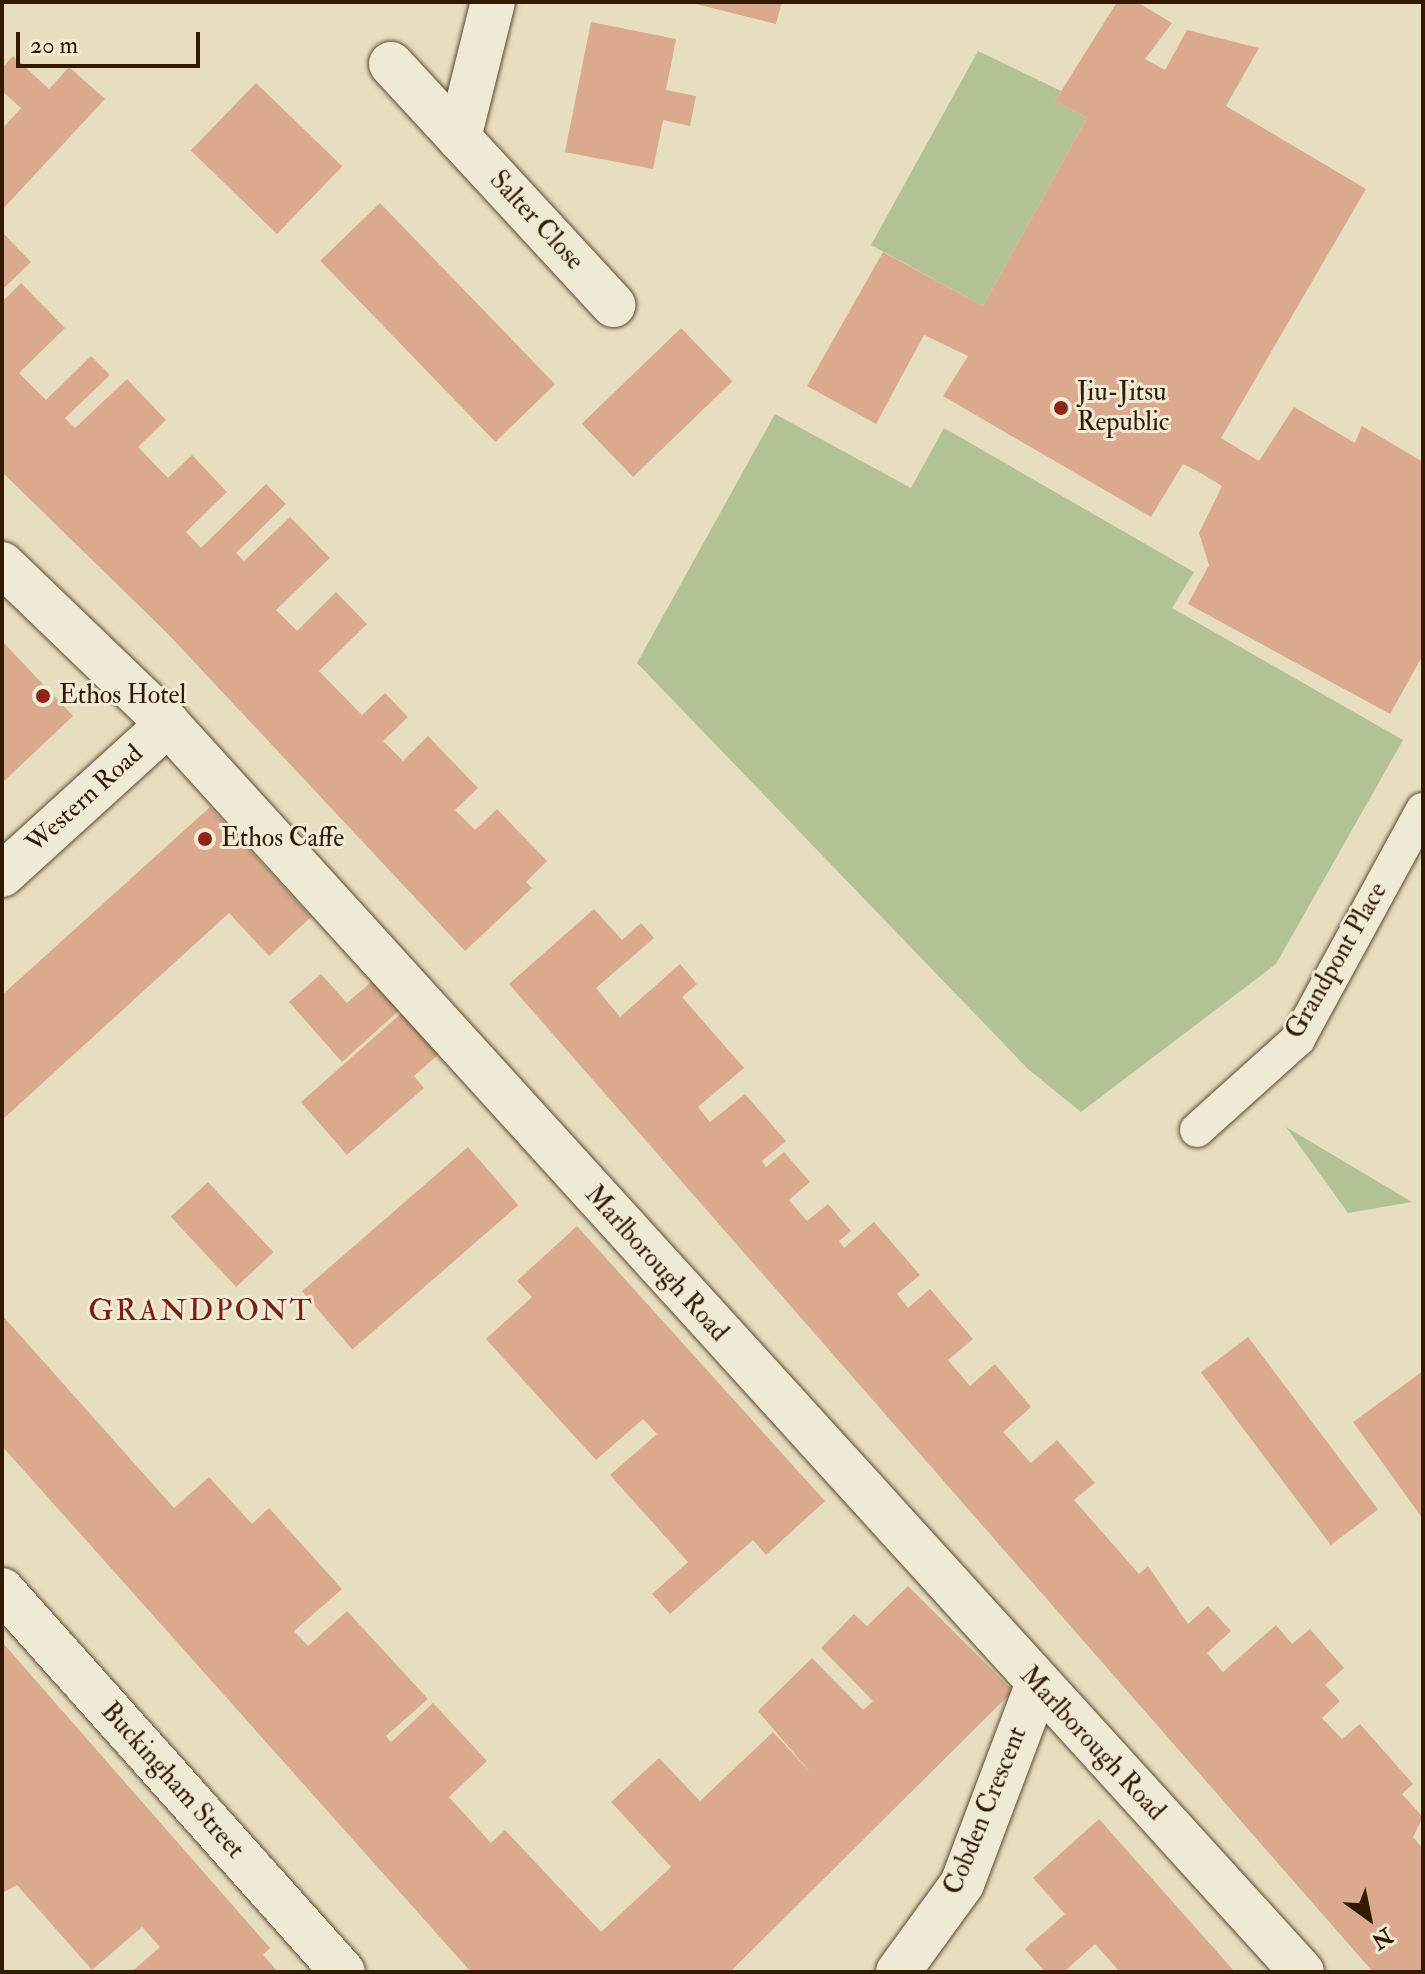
<!DOCTYPE html>
<style>
body{margin:0}
#map{position:relative;width:1425px;height:1974px;overflow:hidden;background:#e7dec0;font-family:"IM FELL Double Pica",serif}
div>[style]{position:absolute}
[style*='--x']{left:calc(var(--x)*1px);top:calc(var(--y)*1px);width:calc(var(--w)*1px);rotate:calc(var(--a)*1deg)}
.green>*{inset:0;background:#b2c295}
.building>*{inset:0;background:#dbaa8e;transform-origin:0 0}
.roads{filter:drop-shadow(0 0 2px #5f4a30) drop-shadow(0 0 2px #5f4a30)}
.service>*{height:34px;margin:-17px;padding:0 17px;transform-origin:17px;border-radius:17px;background:#efead6}
.minor>*{height:44px;margin:-22px;padding:0 22px;transform-origin:22px;border-radius:22px;background:#efead6}
.dots>*{width:22px;height:22px;translate:-50% -50%;box-sizing:border-box;border:4px solid #efead6;border-radius:50%}
span{translate:-50% -50%;white-space:nowrap;text-align:center;line-height:1.15;-webkit-text-stroke:6px #efead6;paint-order:stroke}
.street-label{font-size:26px;color:#321900}
.poi-label{font-size:26px;color:#321900}
.left{translate:0 -50%;text-align:left}
.quarter-label{font-size:30px;color:#7a1f14;letter-spacing:2px}
.frame{position:absolute;inset:0;border:4px solid #321900;pointer-events:none}
.north{position:absolute;left:1329px;top:1878px;width:80px;height:80px;-webkit-text-stroke:6px #efead6;paint-order:stroke;rotate:147deg;font-size:22px;font-weight:700;line-height:32px;text-align:center;color:#321900}
.north::after{content:'';display:block;margin:auto;width:28px;height:36px;background:#321900;clip-path:polygon(50% 0,100% 100%,50% 72%,0 100%)}
.scale{position:absolute;left:16px;top:32px;width:184px;height:36px;box-sizing:border-box;border:4px solid #321900;border-top:0;padding-left:10px;font-size:24px;line-height:28px;white-space:nowrap;color:#321900;-webkit-text-stroke:6px #efead6;paint-order:stroke}
</style>
<div id="map">
<div class="green">
<i style="clip-path:polygon(978px 51px,1061px 91px,1055px 101px,1087px 118px,983px 306px,871px 245px)"></i>
<i style="clip-path:polygon(775px 414px,911px 488px,944px 428px,1194px 572px,1172px 608px,1403px 740px,1276px 964px,1081px 1112px,1028px 1069px,637px 663px)"></i>
<i style="clip-path:polygon(1286px 1127px,1412px 1202px,1348px 1213px)"></i>
</div>
<div class="building">
<i style="clip-path:polygon(688px 2px,782px 2px,776px 24px)"></i>
<i style="clip-path:polygon(1117px 2px,1137px 2px,1172px 23px,1145px 59px,1165px 70px,1187px 30px,1259px 48px,1226px 106px,1366px 189px,1221px 438px,1259px 461px,1294px 407px,1355px 443px,1362px 426px,1423px 462px,1423px 655px,1390px 714px,1188px 604px,1209px 565px,1199px 533px,1222px 486px,1197px 471px,1183px 464px,1151px 517px,943px 396px,968px 356px,924px 335px,876px 424px,807px 386px,883px 252px,983px 306px,1087px 118px,1055px 101px)"></i>
<i style="clip-path:polygon(591px 22px,676px 39px,666px 90px,696px 96px,690px 126px,663px 120px,653px 169px,565px 152px)"></i>
<i style="clip-path:polygon(13px 56px,49px 89px,69px 67px,105px 99px,2px 210px,2px 129px,21px 108px,2px 91px,2px 68px)"></i>
<i style="left:256px;top:83px;width:120px;height:94px;rotate:44deg"></i>
<i style="left:380px;top:203px;width:252px;height:83px;rotate:46deg"></i>
<i style="clip-path:polygon(2px 232px,31px 262px,2px 290px)"></i>
<i style="clip-path:polygon(21px 283px,65px 328px,19px 373px,46px 400px,91px 356px,110px 375px,65px 418px,75px 428px,127px 379px,166px 420px,138px 447px,168px 478px,192px 455px,227px 492px,186px 532px,201px 548px,266px 484px,286px 504px,236px 553px,244px 561px,290px 517px,330px 558px,276px 610px,297px 631px,336px 592px,367px 624px,319px 671px,362px 715px,385px 693px,408px 717px,383px 741px,403px 761px,428px 736px,478px 788px,455px 810px,475px 830px,497px 809px,547px 861px,526px 882px,532px 888px,465px 951px,168px 634px,2px 472px,2px 302px)"></i>
<i style="left:681px;top:328px;width:74px;height:138px;rotate:46deg"></i>
<i style="clip-path:polygon(2px 641px,73px 716px,2px 783px)"></i>
<i style="clip-path:polygon(210px 807px,311px 917px,269px 956px,229px 913px,2px 1120px,2px 995px)"></i>
<i style="clip-path:polygon(594px 909px,622px 940px,641px 923px,654px 938px,596px 988px,620px 1017px,680px 964px,697px 984px,682px 997px,744px 1068px,698px 1107px,710px 1122px,745px 1094px,786px 1141px,762px 1161px,766px 1167px,784px 1152px,810px 1182px,789px 1200px,807px 1221px,828px 1204px,851px 1231px,839px 1241px,844px 1248px,874px 1222px,920px 1275px,897px 1294px,908px 1308px,930px 1289px,973px 1339px,948px 1360px,970px 1386px,995px 1364px,1031px 1407px,1003px 1432px,1031px 1463px,1057px 1440px,1095px 1483px,1074px 1500px,1139px 1574px,1148px 1566px,1188px 1624px,1208px 1606px,1231px 1631px,1207px 1653px,1223px 1672px,1276px 1625px,1292px 1644px,1310px 1629px,1344px 1668px,1325px 1685px,1340px 1701px,1322px 1718px,1342px 1739px,1360px 1724px,1413px 1784px,1402px 1794px,1423px 1817px,1413px 1837px,1423px 1849px,1423px 1972px,1373px 1972px,509px 984px)"></i>
<i style="clip-path:polygon(321px 974px,347px 1003px,378px 976px,404px 1006px,342px 1062px,289px 1002px)"></i>
<i style="clip-path:polygon(404px 1011px,440px 1053px,414px 1076px,424px 1088px,347px 1155px,301px 1102px)"></i>
<i style="left:468px;top:1147px;width:77px;height:220px;rotate:49deg"></i>
<i style="left:208px;top:1182px;width:96px;height:51px;rotate:47deg"></i>
<i style="clip-path:polygon(577px 1226px,825px 1501px,766px 1555px,753px 1540px,670px 1614px,652px 1594px,688px 1562px,610px 1475px,657px 1434px,643px 1419px,596px 1460px,486px 1339px,532px 1297px,517px 1281px)"></i>
<i style="clip-path:polygon(2px 1315px,174px 1508px,209px 1477px,252px 1524px,269px 1508px,342px 1589px,294px 1631px,308px 1646px,347px 1611px,428px 1699px,386px 1736px,391px 1742px,433px 1703px,487px 1761px,449px 1797px,491px 1843px,505px 1830px,601px 1932px,671px 1867px,611px 1802px,659px 1758px,700px 1801px,773px 1732px,811px 1773px,758px 1711px,812px 1658px,863px 1710px,873px 1701px,821px 1648px,854px 1614px,867px 1626px,908px 1586px,1013px 1691px,730px 1972px,471px 1972px,2px 1446px)"></i>
<i style="left:1248px;top:1337px;width:216px;height:59px;rotate:53deg"></i>
<i style="clip-path:polygon(1423px 1371px,1423px 1519px,1353px 1422px)"></i>
<i style="clip-path:polygon(2px 1642px,270px 1948px,263px 1955px,278px 1972px,131px 1972px,160px 1947px,142px 1927px,92px 1970px,17px 1885px,2px 1893px)"></i>
<i style="clip-path:polygon(1099px 1819px,1235px 1972px,1120px 1972px,1095px 1944px,1064px 1972px,1045px 1972px,1025px 1949px,1065px 1914px,1033px 1878px)"></i>
</div>
<div class="roads">
<div class="service">
<i style="--x:1197;--y:1130;--w:136;--a:-42"></i>
<i style="--x:1298;--y:1039;--w:261;--a:-61.4"></i>
</div>
<div class="minor">
<i style="--x:391;--y:64;--w:328;--a:47.3"></i>
<i style="--x:459;--y:138;--w:140;--a:-76"></i>
<i style="--x:2;--y:564;--w:231;--a:43.9"></i>
<i style="--x:168;--y:724;--w:1686;--a:47.74"></i>
<i style="--x:2;--y:875;--w:224;--a:-42.3"></i>
<i style="--x:2;--y:1590;--w:512;--a:48.25"></i>
<i style="--x:898;--y:1972;--w:109;--a:-54"></i>
<i style="--x:962;--y:1884;--w:213;--a:-69.3"></i>
</div>
</div>
<div class="dots">
<i style="left:1061px;top:408px;background:#8f2418"></i>
<i style="left:43px;top:696px;background:#8f2418"></i>
<i style="left:205px;top:839px;background:#8f2418"></i>
</div>
<div class="street-label">
<span style="left:536px;top:221px;rotate:47deg">Salter Close</span>
<span style="left:85px;top:799px;rotate:-42deg">Western Road</span>
<span style="left:1337px;top:961px;rotate:-60deg">Grandpont Place</span>
<span style="left:656px;top:1264px;rotate:48deg">Marlborough Road</span>
<span style="left:1092px;top:1744px;rotate:47deg">Marlborough Road</span>
<span style="left:172px;top:1781px;rotate:48deg">Buckingham Street</span>
<span style="left:986px;top:1811px;rotate:-68deg">Cobden Crescent</span>
</div>
<div class="poi-label">
<span class="left" style="left:1077px;top:408px">Jiu-Jitsu<br>Republic</span>
<span class="left" style="left:59px;top:696px">Ethos Hotel</span>
<span class="left" style="left:221px;top:839px">Ethos Caffe</span>
</div>
<div class="quarter-label">
<span style="left:201px;top:1311px">GRANDPONT</span>
</div>
<div class="frame"></div>
<div class="north">N</div>
<div class="scale">20 m</div>
</div>
